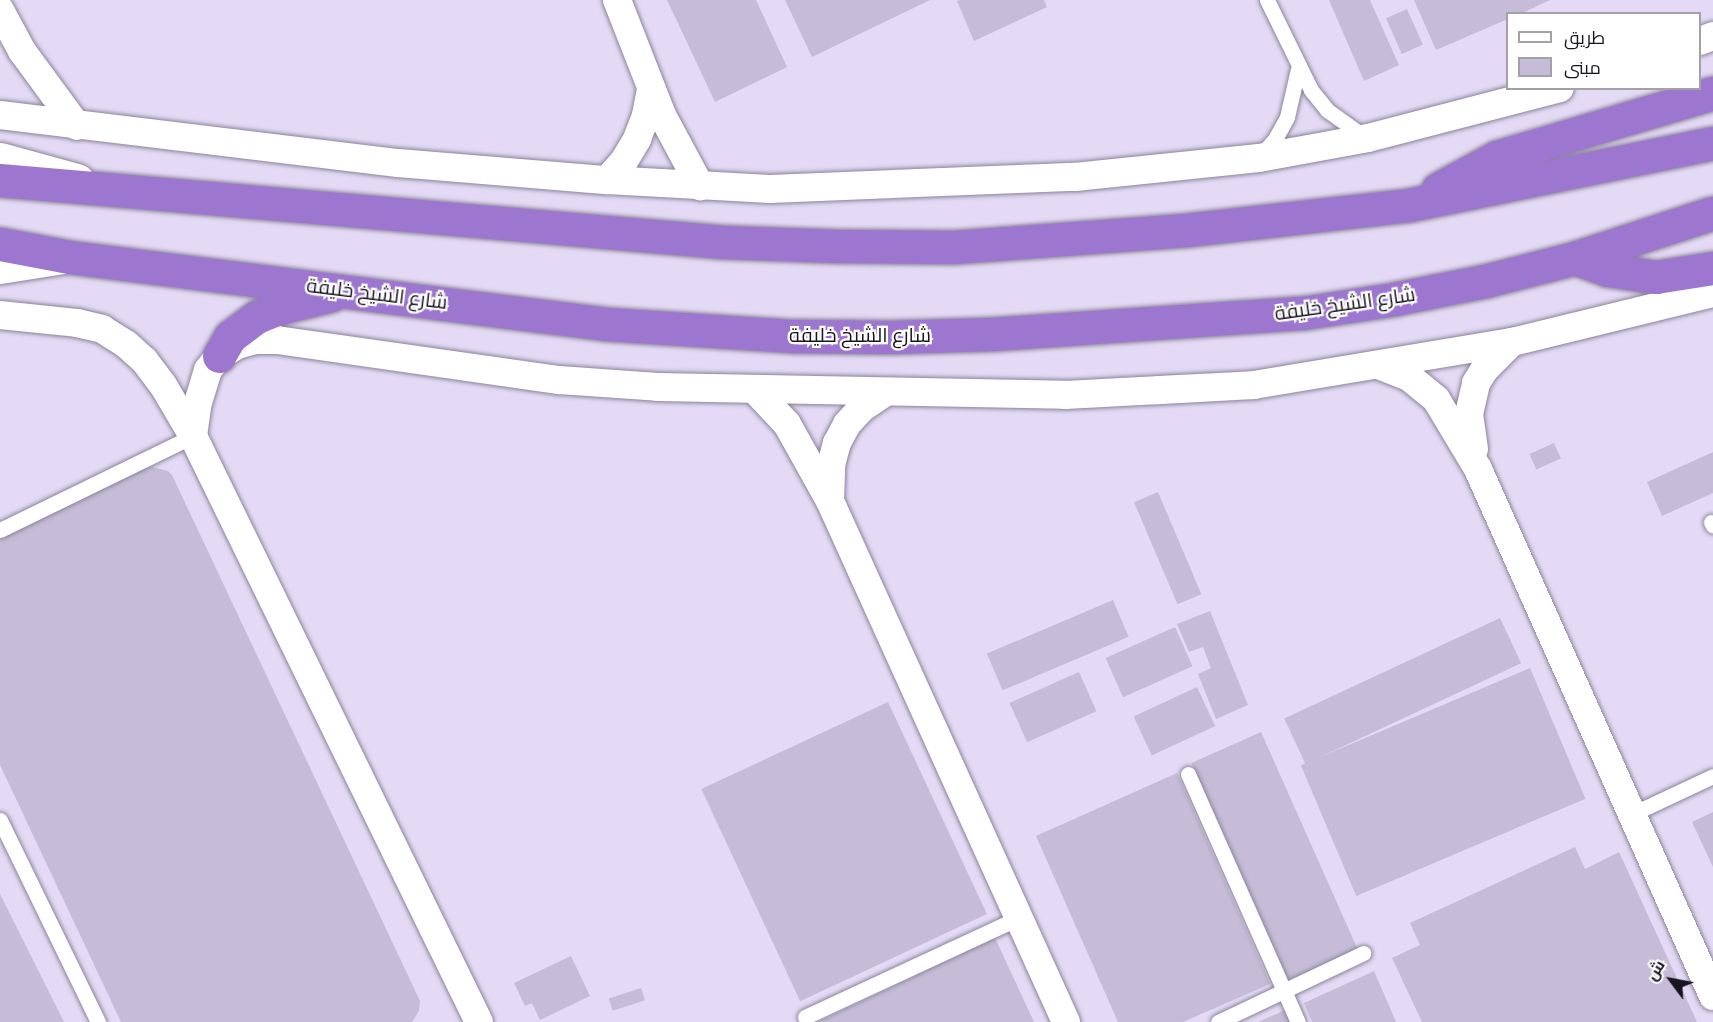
<!DOCTYPE html>
<meta charset="utf-8">
<style>
body{margin:0}
#map{position:relative;width:1713px;height:1022px;overflow:hidden;background:#e4daf5;font-family:"Roboto Condensed",Cairo,sans-serif}
div>[style]{position:absolute}
[style*='--x']{left:calc(var(--x)*1px);top:calc(var(--y)*1px);width:calc(var(--w)*1px);rotate:calc(var(--a)*1deg)}
.building>*{inset:0;background:#c6bcd7;transform-origin:0 0}
.roads{filter:drop-shadow(0 0 2px #8c839b) drop-shadow(0 0 2px #8c839b)}
.lane>*{height:15px;margin:-7.5px;padding:0 7.5px;transform-origin:7.5px;border-radius:7.5px;background:#fff}
.street>*{height:28px;margin:-14px;padding:0 14px;transform-origin:14px;border-radius:14px;background:#fff}
.secondary>*{height:33px;margin:-16.5px;padding:0 16.5px;transform-origin:16.5px;border-radius:16.5px;background:#fff}
.highway>*{height:33px;margin:-16.5px;padding:0 16.5px;transform-origin:16.5px;border-radius:16.5px;background:#9c76cf}
span{translate:-50% -50%;white-space:nowrap;text-align:center;line-height:1.15;-webkit-text-stroke:4.5px #fff;paint-order:stroke}
.street-label{font-size:20px;color:#18151e}
.legend{position:absolute;left:1506px;top:12px;width:195px;height:78px;box-sizing:border-box;background:#fff;border:2px solid #a3a1a5;margin:0;padding:8px 10px;list-style:none;font-size:18px;color:#18151e}
.legend li{display:flex;align-items:center;gap:12px;height:30px}
.legend b{width:30px;border:2px solid #a3a1a5}
.north{position:absolute;left:1641px;top:950px;width:60px;height:60px;-webkit-text-stroke:4px #fff;paint-order:stroke;rotate:302deg;font-size:16px;font-weight:700;line-height:24px;text-align:center;color:#18151e}
.north::after{content:'';display:block;margin:auto;width:21px;height:27px;background:#18151e;clip-path:polygon(50% 0,100% 100%,50% 72%,0 100%)}
</style>
<div id="map">
<div class="building">
<i style="clip-path:polygon(667px 0,756px 0,787px 67px,715px 102px)"></i>
<i style="clip-path:polygon(785px 0,930px 0,812px 57px)"></i>
<i style="clip-path:polygon(960px 0,1044px 0,1047px 7px,974px 41px,957px 1px)"></i>
<i style="clip-path:polygon(1329px 0,1370px 0,1399px 65px,1364px 81px)"></i>
<i style="clip-path:polygon(1414px 0,1550px 0,1520px 14px,1508px 14px,1508px 19px,1436px 50px)"></i>
<i style="left:1407px;top:9px;width:39px;height:23px;rotate:66deg"></i>
<i style="left:1554px;top:443px;width:17px;height:27px;rotate:66deg"></i>
<i style="clip-path:polygon(1713px 452px,1713px 493px,1662px 516px,1647px 482px)"></i>
<i style="clip-path:polygon(153px 467px,168px 471px,172px 475px,420px 1001px,419px 1011px,412px 1022px,121px 1022px,0 765px,0 536px,144px 468px)"></i>
<i style="left:1158px;top:492px;width:111px;height:26px;rotate:67deg"></i>
<i style="left:1113px;top:600px;width:40px;height:137px;rotate:67deg"></i>
<i style="clip-path:polygon(1210px 611px,1248px 705px,1216px 719px,1198px 674px,1211px 668px,1203px 647px,1189px 652px,1177px 624px)"></i>
<i style="left:1500px;top:618px;width:50px;height:238px;rotate:65deg"></i>
<i style="left:1175px;top:627px;width:43px;height:76px;rotate:66deg"></i>
<i style="left:1530px;top:668px;width:142px;height:249px;rotate:67deg"></i>
<i style="left:1079px;top:672px;width:43px;height:76px;rotate:66deg"></i>
<i style="left:1197px;top:687px;width:43px;height:70px;rotate:65deg"></i>
<i style="left:888px;top:702px;width:234px;height:206px;rotate:65deg"></i>
<i style="left:1261px;top:732px;width:238px;height:76px;rotate:66deg"></i>
<i style="clip-path:polygon(1177px 773px,1270px 984px,1183px 1022px,1118px 1022px,1036px 836px)"></i>
<i style="clip-path:polygon(1713px 812px,1713px 867px,1692px 822px)"></i>
<i style="clip-path:polygon(1575px 847px,1585px 869px,1619px 852px,1697px 1022px,1422px 1022px,1392px 958px,1420px 945px,1410px 923px)"></i>
<i style="clip-path:polygon(0 894px,64px 1022px,0 1022px)"></i>
<i style="clip-path:polygon(995px 938px,1034px 1022px,818px 1022px)"></i>
<i style="clip-path:polygon(571px 956px,590px 996px,540px 1020px,532px 1003px,525px 1006px,514px 983px)"></i>
<i style="clip-path:polygon(1374px 971px,1396px 1022px,1312px 1022px,1304px 1003px)"></i>
<i style="left:641px;top:988px;width:13px;height:34px;rotate:72deg"></i>
<i style="clip-path:polygon(1285px 1010px,1290px 1022px,1258px 1022px)"></i>
</div>
<div class="roads">
<div class="lane">
<i style="--x:1267;--y:0;--w:100;--a:63.9"></i>
<i style="--x:1311;--y:90;--w:26;--a:51"></i>
<i style="--x:1327;--y:110;--w:48;--a:35.7"></i>
<i style="--x:1261;--y:155;--w:21;--a:-49"></i>
<i style="--x:1275;--y:139;--w:25;--a:-61"></i>
<i style="--x:1287;--y:117;--w:49;--a:-77.1"></i>
<i style="--x:1711;--y:522;--w:4;--a:63"></i>
<i style="--x:0;--y:530;--w:215;--a:-26"></i>
<i style="--x:1188;--y:774;--w:271;--a:66.1"></i>
<i style="--x:1632;--y:814;--w:89;--a:-25.1"></i>
<i style="--x:0;--y:820;--w:225;--a:64.1"></i>
<i style="--x:805;--y:1017;--w:235;--a:-24.9"></i>
<i style="--x:1218;--y:1022;--w:161;--a:-25.4"></i>
</div>
<div class="street">
<i style="--x:617;--y:0;--w:123;--a:68.6"></i>
<i style="--x:662;--y:115;--w:81;--a:61.8"></i>
<i style="--x:0;--y:10;--w:47;--a:61.8"></i>
<i style="--x:22;--y:51;--w:93;--a:53.7"></i>
<i style="--x:1700;--y:41;--w:14;--a:-21"></i>
<i style="--x:0;--y:115;--w:401;--a:6.9"></i>
<i style="--x:398;--y:163;--w:210;--a:4.7"></i>
<i style="--x:607;--y:180;--w:163;--a:3.2"></i>
<i style="--x:770;--y:189;--w:305;--a:-2.3"></i>
<i style="--x:1075;--y:177;--w:185;--a:-5.9"></i>
<i style="--x:1259;--y:158;--w:111;--a:-10.4"></i>
<i style="--x:1368;--y:138;--w:198;--a:-14.6"></i>
<i style="--x:607;--y:180;--w:25;--a:-48"></i>
<i style="--x:624;--y:161;--w:26;--a:-59"></i>
<i style="--x:637;--y:139;--w:26;--a:-69"></i>
<i style="--x:646;--y:115;--w:25;--a:-79"></i>
<i style="--x:0;--y:315;--w:77;--a:5.9"></i>
<i style="--x:77;--y:323;--w:26;--a:13"></i>
<i style="--x:102;--y:329;--w:28;--a:32"></i>
<i style="--x:126;--y:344;--w:24;--a:42"></i>
<i style="--x:144;--y:360;--w:31;--a:53"></i>
<i style="--x:163;--y:385;--w:59;--a:59.5"></i>
<i style="--x:193;--y:436;--w:652;--a:63.99"></i>
<i style="--x:1378;--y:365;--w:33;--a:21"></i>
<i style="--x:1409;--y:377;--w:35;--a:39"></i>
<i style="--x:1436;--y:399;--w:82;--a:59"></i>
<i style="--x:1478;--y:469;--w:577;--a:65.97"></i>
<i style="--x:754;--y:389;--w:48;--a:46.7"></i>
<i style="--x:787;--y:424;--w:88;--a:60.8"></i>
<i style="--x:830;--y:501;--w:572;--a:65.63"></i>
<i style="--x:193;--y:436;--w:30;--a:-82"></i>
<i style="--x:197;--y:406;--w:38;--a:-73"></i>
<i style="--x:208;--y:370;--w:18;--a:-52"></i>
<i style="--x:219;--y:356;--w:21;--a:-31"></i>
<i style="--x:237;--y:345;--w:20;--a:-15"></i>
<i style="--x:256;--y:340;--w:21;--a:0"></i>
<i style="--x:277;--y:340;--w:285;--a:8.1"></i>
<i style="--x:559;--y:380;--w:99;--a:4"></i>
<i style="--x:658;--y:387;--w:407;--a:1.1"></i>
<i style="--x:1065;--y:395;--w:189;--a:-3"></i>
<i style="--x:1254;--y:385;--w:262;--a:-9.5"></i>
<i style="--x:1512;--y:342;--w:207;--a:-13.7"></i>
<i style="--x:1474;--y:449;--w:35;--a:-98"></i>
<i style="--x:1469;--y:414;--w:32;--a:-77"></i>
<i style="--x:1476;--y:383;--w:15;--a:-58"></i>
<i style="--x:1484;--y:370;--w:40;--a:-45"></i>
<i style="--x:830;--y:501;--w:36;--a:-88"></i>
<i style="--x:831;--y:465;--w:23;--a:-75"></i>
<i style="--x:837;--y:443;--w:21;--a:-62"></i>
<i style="--x:847;--y:424;--w:22;--a:-47"></i>
<i style="--x:862;--y:408;--w:27;--a:-34"></i>
</div>
<div class="secondary">
<i style="--x:0;--y:159;--w:80;--a:15.3"></i>
<i style="--x:0;--y:267;--w:64;--a:-9"></i>
</div>
<div class="highway">
<i style="--x:0;--y:180;--w:726;--a:4.9"></i>
<i style="--x:723;--y:242;--w:115;--a:2"></i>
<i style="--x:838;--y:246;--w:116;--a:0.5"></i>
<i style="--x:954;--y:247;--w:233;--a:-4.2"></i>
<i style="--x:1186;--y:230;--w:224;--a:-6.4"></i>
<i style="--x:1409;--y:205;--w:310;--a:-11.5"></i>
<i style="--x:1438;--y:189;--w:67;--a:-28.5"></i>
<i style="--x:1497;--y:157;--w:225;--a:-16.5"></i>
<i style="--x:0;--y:244;--w:70;--a:10.7"></i>
<i style="--x:69;--y:257;--w:541;--a:7.11"></i>
<i style="--x:606;--y:324;--w:188;--a:3.7"></i>
<i style="--x:794;--y:336;--w:97;--a:0.6"></i>
<i style="--x:891;--y:337;--w:101;--a:-1.7"></i>
<i style="--x:992;--y:334;--w:312;--a:-3.9"></i>
<i style="--x:1303;--y:313;--w:92;--a:-8.7"></i>
<i style="--x:1394;--y:299;--w:93;--a:-11.2"></i>
<i style="--x:1485;--y:281;--w:93;--a:-14.3"></i>
<i style="--x:1575;--y:258;--w:145;--a:-18.1"></i>
<i style="--x:1575;--y:258;--w:35;--a:20"></i>
<i style="--x:1608;--y:270;--w:49;--a:8.3"></i>
<i style="--x:1656;--y:277;--w:58;--a:-9"></i>
<i style="--x:219;--y:356;--w:22;--a:-60"></i>
<i style="--x:230;--y:337;--w:34;--a:-37"></i>
<i style="--x:257;--y:317;--w:24;--a:-22"></i>
<i style="--x:279;--y:308;--w:54;--a:-14"></i>
</div>
</div>
<div class="street-label">
<span style="left:377px;top:294px;rotate:7deg">شارع الشيخ خليفة</span>
<span style="left:1345px;top:304px;rotate:-8deg">شارع الشيخ خليفة</span>
<span style="left:860px;top:335px">شارع الشيخ خليفة</span>
</div>
<ul class="legend">
<li><b style="height:8px;background:#fff"></b>طريق</li>
<li><b style="height:16px;background:#c6bcd7"></b>مبنى</li>
</ul>
<div class="north">ش</div>
</div>
